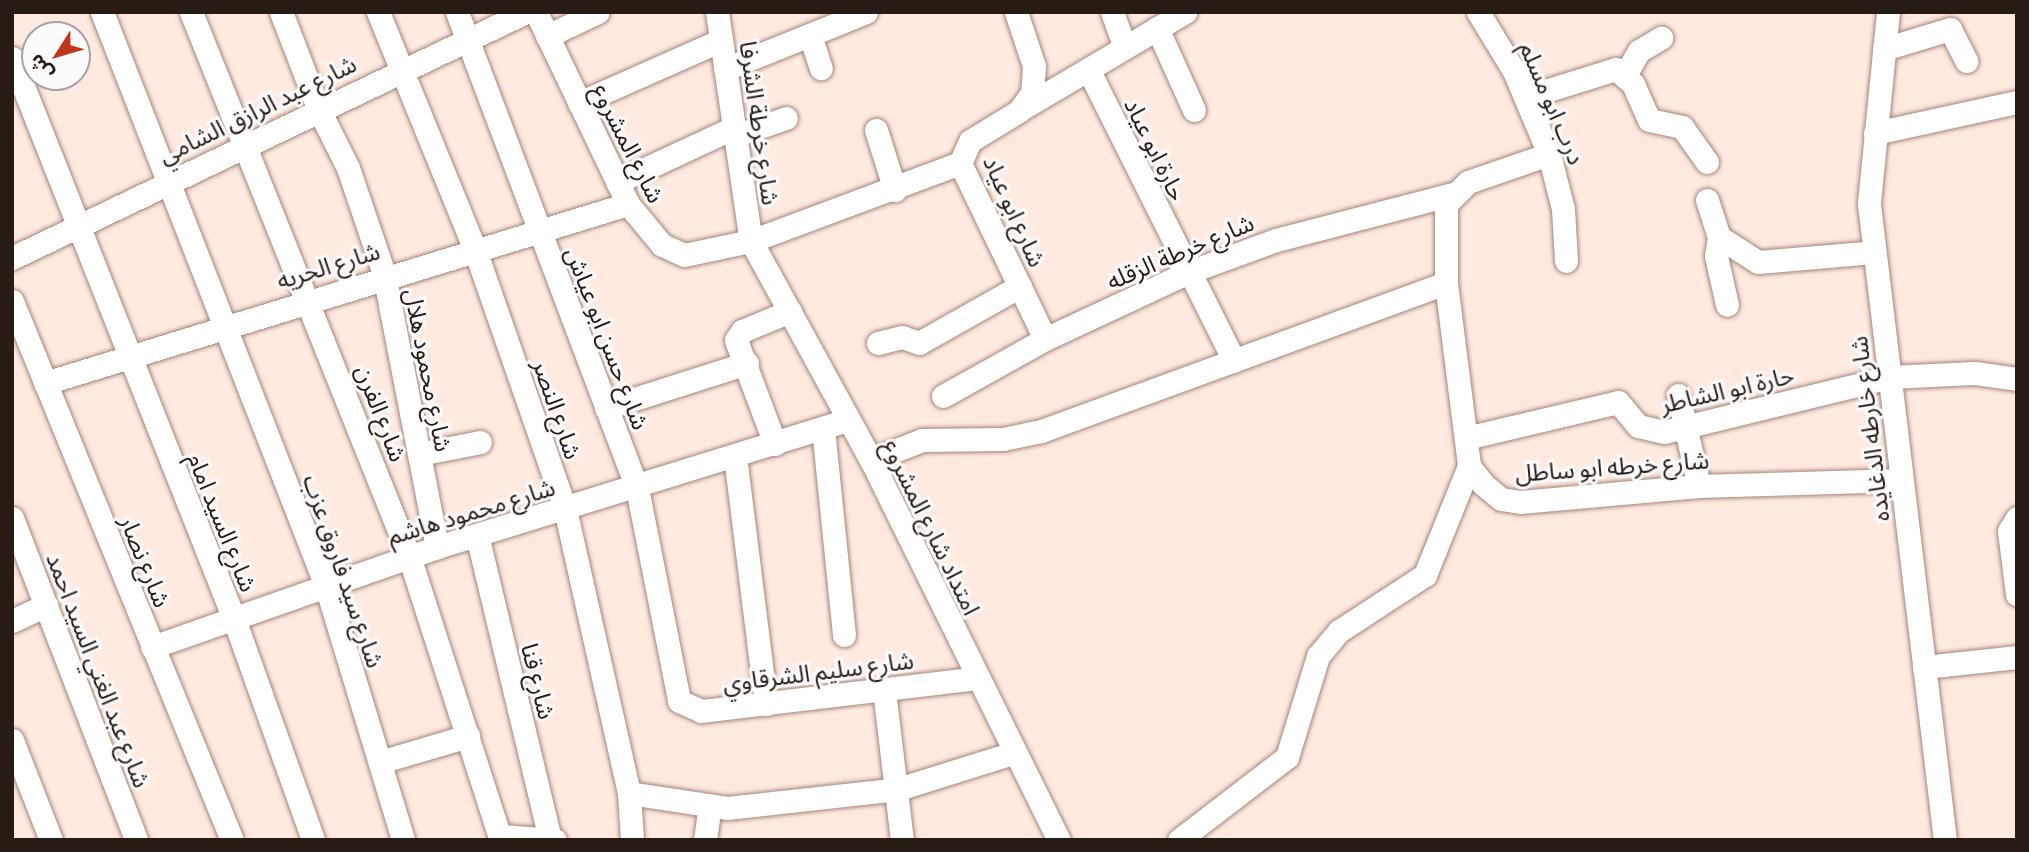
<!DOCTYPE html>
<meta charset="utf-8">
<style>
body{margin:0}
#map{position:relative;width:2029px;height:852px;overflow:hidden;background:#ffeae1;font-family:Commissioner,"Noto Sans Arabic",sans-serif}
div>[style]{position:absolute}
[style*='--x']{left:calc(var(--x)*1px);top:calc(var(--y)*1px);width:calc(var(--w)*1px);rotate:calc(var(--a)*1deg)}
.roads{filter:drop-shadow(0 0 2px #a48579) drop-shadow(0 0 2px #a48579)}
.minor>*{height:23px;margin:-11.5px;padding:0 11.5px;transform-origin:11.5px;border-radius:11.5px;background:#fff}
span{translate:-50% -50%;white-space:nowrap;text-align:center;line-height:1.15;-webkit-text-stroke:6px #fcfcfc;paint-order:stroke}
.street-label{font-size:24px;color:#271b16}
.frame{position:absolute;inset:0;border:14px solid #271b16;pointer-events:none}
.north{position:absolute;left:21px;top:21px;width:70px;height:70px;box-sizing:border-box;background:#fcfcfc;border:2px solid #a7a2a0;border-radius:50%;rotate:233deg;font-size:19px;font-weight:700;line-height:28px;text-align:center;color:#271b16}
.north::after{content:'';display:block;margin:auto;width:24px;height:32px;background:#c1361b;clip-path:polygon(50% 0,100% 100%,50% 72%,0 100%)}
</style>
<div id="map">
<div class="roads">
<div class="minor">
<div style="--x:102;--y:12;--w:616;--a:68.68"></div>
<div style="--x:326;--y:586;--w:265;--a:73.1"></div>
<div style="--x:191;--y:12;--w:586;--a:68.16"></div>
<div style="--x:409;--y:556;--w:299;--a:72.1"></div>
<div style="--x:281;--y:12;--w:103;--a:68.9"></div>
<div style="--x:318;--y:108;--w:67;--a:63.4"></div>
<div style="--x:348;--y:168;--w:112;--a:71.2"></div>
<div style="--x:384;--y:274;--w:278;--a:79"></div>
<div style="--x:378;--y:12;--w:254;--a:67.8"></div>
<div style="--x:474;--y:247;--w:277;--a:70.8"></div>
<div style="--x:565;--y:509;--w:291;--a:77.3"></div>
<div style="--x:629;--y:793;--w:47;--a:86.3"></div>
<div style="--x:457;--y:12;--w:509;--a:69.29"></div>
<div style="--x:637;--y:488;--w:217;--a:78.8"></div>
<div style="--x:679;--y:701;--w:24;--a:24"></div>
<div style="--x:701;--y:711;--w:277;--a:-6.8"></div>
<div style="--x:536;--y:12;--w:213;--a:64.4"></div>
<div style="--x:628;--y:204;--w:53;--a:50.3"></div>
<div style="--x:662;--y:245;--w:24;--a:24"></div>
<div style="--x:684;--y:255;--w:68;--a:-11.8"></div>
<div style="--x:751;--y:241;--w:223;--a:-20.5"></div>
<div style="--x:717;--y:12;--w:232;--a:81.6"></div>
<div style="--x:751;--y:241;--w:250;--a:61.3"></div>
<div style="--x:871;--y:460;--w:424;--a:63.7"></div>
<div style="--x:1016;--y:12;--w:57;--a:71.6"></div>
<div style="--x:1034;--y:66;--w:27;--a:94"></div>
<div style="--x:1032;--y:93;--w:22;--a:126"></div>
<div style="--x:1019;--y:111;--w:57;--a:148.5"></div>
<div style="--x:970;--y:141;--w:24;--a:114"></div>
<div style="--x:960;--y:163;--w:195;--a:64.2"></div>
<div style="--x:1112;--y:12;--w:37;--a:70"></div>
<div style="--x:1478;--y:12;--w:69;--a:58.6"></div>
<div style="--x:1514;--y:71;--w:90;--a:67.1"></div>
<div style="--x:1549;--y:154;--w:57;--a:75.7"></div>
<div style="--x:1563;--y:209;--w:52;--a:86.7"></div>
<div style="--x:1888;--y:12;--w:193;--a:95.7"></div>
<div style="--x:1869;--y:204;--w:641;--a:83.19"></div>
<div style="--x:1157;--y:28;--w:90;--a:65.7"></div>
<div style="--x:810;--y:35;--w:35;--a:72"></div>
<div style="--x:547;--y:36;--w:56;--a:-25.2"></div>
<div style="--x:1884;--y:49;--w:69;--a:-16.9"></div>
<div style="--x:1950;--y:29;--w:36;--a:63"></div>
<div style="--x:12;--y:58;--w:603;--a:68.41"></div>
<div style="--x:234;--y:619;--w:235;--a:70.3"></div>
<div style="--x:725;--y:69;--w:152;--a:-22"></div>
<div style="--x:1089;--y:71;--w:324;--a:63.4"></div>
<div style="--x:1625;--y:75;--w:28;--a:-60"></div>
<div style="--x:1639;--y:51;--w:26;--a:-31"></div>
<div style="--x:1526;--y:97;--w:94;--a:-17.3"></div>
<div style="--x:1616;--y:69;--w:23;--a:41"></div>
<div style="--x:1633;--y:84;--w:39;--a:66"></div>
<div style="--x:1649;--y:120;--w:34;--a:12"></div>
<div style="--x:1682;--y:127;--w:43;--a:54.5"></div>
<div style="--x:579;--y:103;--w:155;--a:-23.9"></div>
<div style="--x:1021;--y:109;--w:191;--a:-30.6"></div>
<div style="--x:876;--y:130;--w:63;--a:72.4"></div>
<div style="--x:1875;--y:133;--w:145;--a:-12.3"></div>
<div style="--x:734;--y:136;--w:55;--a:-19.1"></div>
<div style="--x:1549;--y:154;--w:86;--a:160.9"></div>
<div style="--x:1468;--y:182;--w:31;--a:135"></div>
<div style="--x:1446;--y:204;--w:79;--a:90"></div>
<div style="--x:1446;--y:283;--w:184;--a:82.8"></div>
<div style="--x:1469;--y:466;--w:23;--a:52"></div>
<div style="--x:1483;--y:484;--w:23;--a:40"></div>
<div style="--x:1501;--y:499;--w:19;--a:9"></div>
<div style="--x:1520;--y:502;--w:180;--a:-5.1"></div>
<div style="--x:1699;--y:486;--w:202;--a:-1.7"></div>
<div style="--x:617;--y:182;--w:128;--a:-25"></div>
<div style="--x:1707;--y:200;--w:39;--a:72"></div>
<div style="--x:1719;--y:237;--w:46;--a:32.7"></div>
<div style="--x:1758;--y:262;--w:116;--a:-4.9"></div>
<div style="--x:1719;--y:237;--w:19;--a:99"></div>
<div style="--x:1716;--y:256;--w:50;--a:77.3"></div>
<div style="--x:12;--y:258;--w:570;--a:-25.58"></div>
<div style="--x:12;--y:301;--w:582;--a:67.8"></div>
<div style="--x:878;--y:343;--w:25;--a:-14"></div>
<div style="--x:902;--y:337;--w:18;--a:19"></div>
<div style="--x:919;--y:343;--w:116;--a:-29.4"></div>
<div style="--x:45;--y:383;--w:610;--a:-17.07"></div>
<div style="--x:1678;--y:395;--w:93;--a:77"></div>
<div style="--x:943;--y:396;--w:117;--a:-29.2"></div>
<div style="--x:1045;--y:339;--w:159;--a:-25"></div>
<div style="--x:1189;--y:272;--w:93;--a:-20.2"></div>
<div style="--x:1276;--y:240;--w:182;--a:-14.6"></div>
<div style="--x:606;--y:408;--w:148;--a:-17.7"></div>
<div style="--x:823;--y:428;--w:208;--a:84.2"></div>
<div style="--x:1466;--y:438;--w:156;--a:-13.3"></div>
<div style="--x:1618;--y:402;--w:31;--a:50"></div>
<div style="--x:1638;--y:426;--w:27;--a:13"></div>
<div style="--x:1664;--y:432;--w:232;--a:-13.7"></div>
<div style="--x:1889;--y:377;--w:86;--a:-2.7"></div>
<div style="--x:1975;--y:373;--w:42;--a:8.1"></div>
<div style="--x:775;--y:444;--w:111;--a:-110.6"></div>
<div style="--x:736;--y:340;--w:11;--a:-56"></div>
<div style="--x:742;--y:331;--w:52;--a:-22.6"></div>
<div style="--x:419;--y:454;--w:62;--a:-11.1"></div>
<div style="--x:735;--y:456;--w:250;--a:82.9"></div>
<div style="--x:871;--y:460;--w:55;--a:-21.4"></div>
<div style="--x:922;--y:440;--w:81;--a:-0.7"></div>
<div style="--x:1003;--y:439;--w:39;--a:-12"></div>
<div style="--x:1041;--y:431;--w:431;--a:-20.1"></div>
<div style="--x:12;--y:518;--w:345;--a:68.9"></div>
<div style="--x:2017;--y:518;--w:15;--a:122"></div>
<div style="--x:2009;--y:531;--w:64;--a:82.8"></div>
<div style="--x:477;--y:535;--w:313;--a:76.5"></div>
<div style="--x:12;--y:621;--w:38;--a:-25"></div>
<div style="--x:152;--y:647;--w:302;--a:-19.3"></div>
<div style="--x:437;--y:547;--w:430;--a:-17.2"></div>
<div style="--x:1924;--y:667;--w:94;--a:-6.1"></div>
<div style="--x:884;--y:690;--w:151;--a:83.2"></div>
<div style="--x:12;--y:740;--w:107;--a:68.7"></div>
<div style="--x:380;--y:762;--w:92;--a:-16.5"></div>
<div style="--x:629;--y:793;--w:99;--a:8.7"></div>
<div style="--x:727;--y:808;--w:172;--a:-6.3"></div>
<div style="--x:898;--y:789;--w:121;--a:-17.4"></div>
<div style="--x:501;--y:836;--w:54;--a:4.2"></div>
<div style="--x:705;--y:840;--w:35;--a:-82"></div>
<div style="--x:1179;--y:840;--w:136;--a:-37.5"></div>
<div style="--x:1287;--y:757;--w:106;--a:-72.9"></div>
<div style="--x:1318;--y:656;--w:33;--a:-50"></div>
<div style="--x:1339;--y:631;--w:103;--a:-33.1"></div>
<div style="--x:1425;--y:575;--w:118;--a:-68"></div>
</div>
</div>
<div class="street-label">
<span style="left:1553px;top:103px;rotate:67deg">درب ابو مسلم</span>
<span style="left:257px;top:109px;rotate:-26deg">شارع عبد الرازق الشامي</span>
<span style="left:760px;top:123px;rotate:82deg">شارع خرطة الشرفا</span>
<span style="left:629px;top:143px;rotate:63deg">شارع المشروع</span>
<span style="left:1156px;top:149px;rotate:64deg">حارة ابو عياد</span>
<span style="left:1015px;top:211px;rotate:66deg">شارع ابو عياد</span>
<span style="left:1180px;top:251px;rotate:-23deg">شارع خرطة الزقله</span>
<span style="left:328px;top:265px;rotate:-17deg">شارع الحريه</span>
<span style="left:608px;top:338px;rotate:69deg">شارع حسن ابو عياش</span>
<span style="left:429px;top:370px;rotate:79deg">شارع محمود هلال</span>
<span style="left:1727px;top:389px;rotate:-13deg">حارة ابو الشاطر</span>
<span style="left:558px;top:409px;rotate:71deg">شارع النصر</span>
<span style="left:382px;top:413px;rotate:69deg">شارع الفرن</span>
<span style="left:1869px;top:429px;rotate:-97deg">شارع خارطه الدغايده</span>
<span style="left:1612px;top:466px;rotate:-4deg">شارع خرطه ابو ساطل</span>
<span style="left:471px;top:511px;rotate:-17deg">شارع محمود هاشم</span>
<span style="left:223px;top:522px;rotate:68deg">شارع السيد امام</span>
<span style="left:932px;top:527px;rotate:64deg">امتداد شارع المشروع</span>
<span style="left:146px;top:561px;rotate:68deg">شارع نصار</span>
<span style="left:344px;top:571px;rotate:71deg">شارع سيد فاروق عزب</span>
<span style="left:99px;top:670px;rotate:69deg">شارع عبد الغني السيد احمد</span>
<span style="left:818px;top:671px;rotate:-7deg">شارع سليم الشرقاوي</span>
<span style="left:539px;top:681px;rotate:76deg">شارع قنا</span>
</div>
<div class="frame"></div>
<div class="north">ش</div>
</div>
